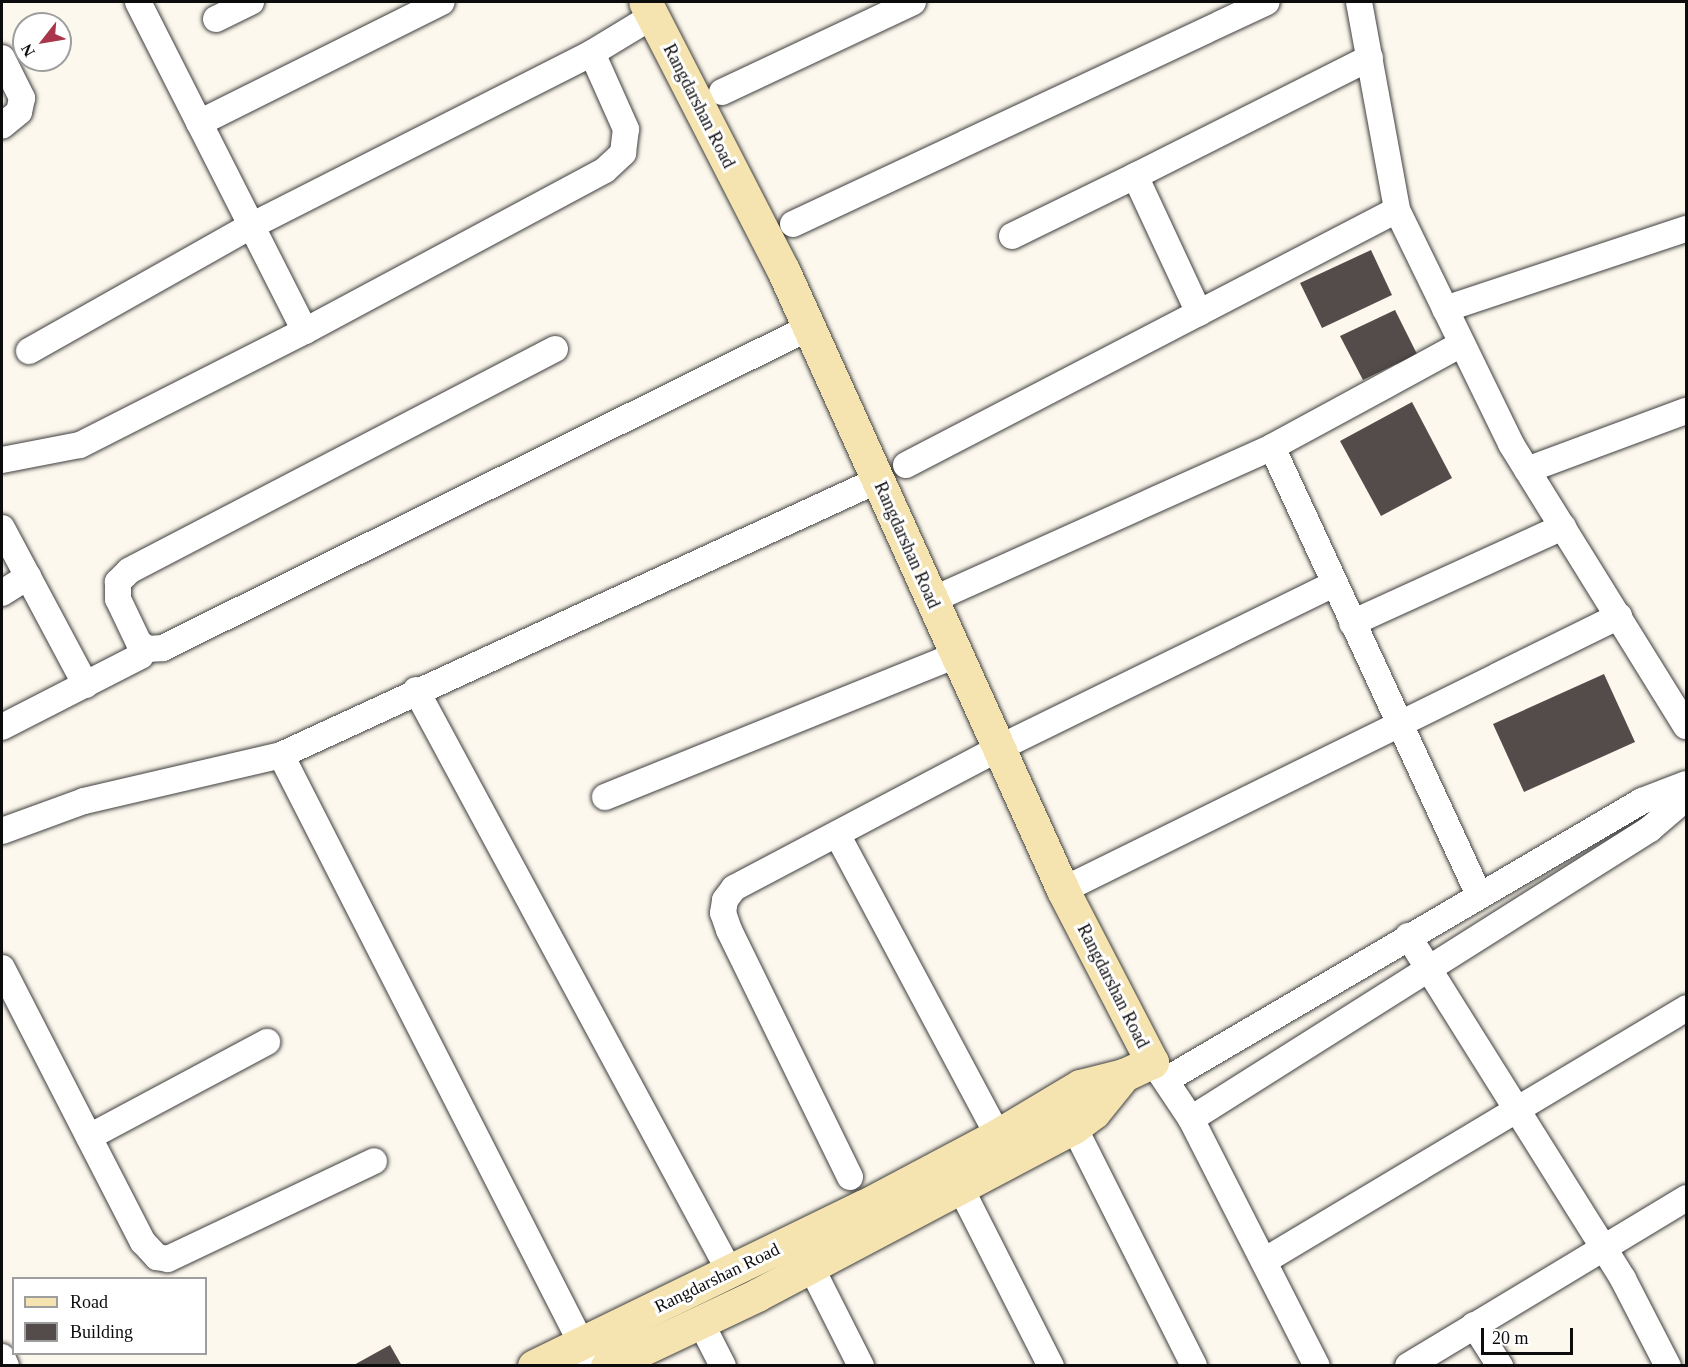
<!DOCTYPE html>
<style>
body{margin:0}
#map{position:relative;width:1688px;height:1367px;overflow:hidden;background:#fdf8ed;font-family:"Times New Roman",serif}
div>[style]{position:absolute}
[style*='--x']{left:calc(var(--x)*1px);top:calc(var(--y)*1px);width:calc(var(--w)*1px);rotate:calc(var(--a)*1deg)}
.building>*{inset:0;background:#534c4a}
.roads{filter:drop-shadow(0 0 2px #3f3f3f) drop-shadow(0 0 2px #3f3f3f)}
.street>*{height:26px;margin:-13px;padding:0 13px;transform-origin:13px;border-radius:13px;background:#fff}
.secondary>*{height:33px;margin:-16.5px;padding:0 16.5px;transform-origin:16.5px;border-radius:16.5px;background:#f5e4b0}
span{translate:-50% -50%;white-space:nowrap;text-align:center;line-height:1.15;-webkit-text-stroke:6px #fff;paint-order:stroke}
.street-label{font-size:18px;color:#0c0c0c}
.frame{position:absolute;inset:0;border:3px solid #0c0c0c;pointer-events:none}
.legend{position:absolute;left:12px;top:1277px;width:195px;height:78px;box-sizing:border-box;background:#fff;border:2px solid #9e9e9e;margin:0;padding:8px 10px;list-style:none;font-size:18px;color:#0c0c0c}
.legend li{display:flex;align-items:center;gap:12px;height:30px}
.legend b{width:30px;border:2px solid #9e9e9e}
.north{position:absolute;left:12px;top:12px;width:60px;height:60px;box-sizing:border-box;background:#fff;border:2px solid #9e9e9e;border-radius:50%;rotate:239deg;font-size:16px;font-weight:700;line-height:24px;text-align:center;color:#0c0c0c}
.north::after{content:'';display:block;margin:auto;width:21px;height:27px;background:#aa364b;clip-path:polygon(50% 0,100% 100%,50% 72%,0 100%)}
.scale{position:absolute;left:1481px;top:1328px;width:92px;height:27px;box-sizing:border-box;border:3px solid #0c0c0c;border-top:0;padding-left:8px;font-size:18px;line-height:21px;white-space:nowrap;color:#0c0c0c;-webkit-text-stroke:4px #fff;paint-order:stroke}
</style>
<div id="map">
<div class="building">
<div style="clip-path:polygon(1371px 250px,1392px 295px,1322px 328px,1300px 283px)"></div>
<div style="clip-path:polygon(1395px 310px,1417px 354px,1363px 380px,1340px 336px)"></div>
<div style="clip-path:polygon(1412px 402px,1452px 478px,1381px 516px,1340px 441px)"></div>
<div style="clip-path:polygon(1604px 674px,1635px 742px,1524px 792px,1493px 724px)"></div>
<div style="clip-path:polygon(390px 1345px,402px 1366px,352px 1366px)"></div>
</div>
<div class="roads">
<div class="street">
<div style="--x:138;--y:2;--w:369;--a:63.1"></div>
<div style="--x:1359;--y:2;--w:211;--a:79.6"></div>
<div style="--x:1397;--y:210;--w:260;--a:64"></div>
<div style="--x:1511;--y:444;--w:332;--a:58.2"></div>
<div style="--x:216;--y:19;--w:39;--a:-26"></div>
<div style="--x:2;--y:58;--w:45;--a:63.4"></div>
<div style="--x:22;--y:98;--w:14;--a:102"></div>
<div style="--x:19;--y:112;--w:22;--a:141"></div>
<div style="--x:722;--y:92;--w:211;--a:-25.2"></div>
<div style="--x:199;--y:123;--w:271;--a:-26.5"></div>
<div style="--x:793;--y:224;--w:523;--a:-25.1"></div>
<div style="--x:1012;--y:236;--w:141;--a:-26"></div>
<div style="--x:1445;--y:309;--w:254;--a:-18.4"></div>
<div style="--x:1199;--y:313;--w:151;--a:-115"></div>
<div style="--x:1135;--y:176;--w:263;--a:-26.7"></div>
<div style="--x:555;--y:349;--w:480;--a:152.5"></div>
<div style="--x:129;--y:571;--w:16;--a:135"></div>
<div style="--x:118;--y:582;--w:17;--a:90"></div>
<div style="--x:118;--y:599;--w:49;--a:64.5"></div>
<div style="--x:139;--y:643;--w:11;--a:34"></div>
<div style="--x:148;--y:649;--w:15;--a:-4"></div>
<div style="--x:163;--y:648;--w:720;--a:-26.39"></div>
<div style="--x:29;--y:351;--w:255;--a:-29.4"></div>
<div style="--x:251;--y:226;--w:382;--a:-26.9"></div>
<div style="--x:592;--y:53;--w:71;--a:-31.2"></div>
<div style="--x:1272;--y:447;--w:493;--a:65.2"></div>
<div style="--x:2;--y:460;--w:79;--a:-10.9"></div>
<div style="--x:80;--y:445;--w:252;--a:-26.9"></div>
<div style="--x:305;--y:331;--w:340;--a:-28.2"></div>
<div style="--x:605;--y:170;--w:25;--a:-43"></div>
<div style="--x:623;--y:153;--w:24;--a:-83"></div>
<div style="--x:626;--y:129;--w:83;--a:-114.1"></div>
<div style="--x:906;--y:465;--w:553;--a:-27.45"></div>
<div style="--x:1527;--y:470;--w:170;--a:-20.4"></div>
<div style="--x:2;--y:528;--w:178;--a:61.9"></div>
<div style="--x:2;--y:593;--w:31;--a:-32"></div>
<div style="--x:932;--y:600;--w:373;--a:-24.2"></div>
<div style="--x:1272;--y:447;--w:216;--a:-28.5"></div>
<div style="--x:1352;--y:623;--w:232;--a:-24.5"></div>
<div style="--x:416;--y:690;--w:659;--a:61.65"></div>
<div style="--x:2;--y:727;--w:156;--a:-27.1"></div>
<div style="--x:281;--y:755;--w:686;--a:62.95"></div>
<div style="--x:605;--y:797;--w:380;--a:-22"></div>
<div style="--x:2;--y:831;--w:87;--a:-20.1"></div>
<div style="--x:84;--y:801;--w:202;--a:-13.1"></div>
<div style="--x:281;--y:755;--w:657;--a:-24.73"></div>
<div style="--x:837;--y:834;--w:341;--a:61.9"></div>
<div style="--x:1063;--y:890;--w:620;--a:-26.23"></div>
<div style="--x:1408;--y:936;--w:405;--a:57.9"></div>
<div style="--x:1623;--y:1279;--w:98;--a:62.7"></div>
<div style="--x:2;--y:968;--w:308;--a:62.8"></div>
<div style="--x:143;--y:1242;--w:21;--a:47"></div>
<div style="--x:157;--y:1257;--w:11;--a:10"></div>
<div style="--x:168;--y:1259;--w:228;--a:-25.4"></div>
<div style="--x:1157;--y:1068;--w:61;--a:56.3"></div>
<div style="--x:1191;--y:1119;--w:277;--a:63"></div>
<div style="--x:1166;--y:1080;--w:552;--a:-30.38"></div>
<div style="--x:1642;--y:801;--w:47;--a:-21.1"></div>
<div style="--x:1191;--y:1119;--w:543;--a:-32.29"></div>
<div style="--x:1650;--y:829;--w:48;--a:-40.7"></div>
<div style="--x:1074;--y:1127;--w:267;--a:63.3"></div>
<div style="--x:89;--y:1137;--w:202;--a:-28.1"></div>
<div style="--x:850;--y:1177;--w:275;--a:-116.1"></div>
<div style="--x:729;--y:930;--w:18;--a:-109"></div>
<div style="--x:723;--y:913;--w:13;--a:-81"></div>
<div style="--x:725;--y:900;--w:15;--a:-53"></div>
<div style="--x:734;--y:888;--w:300;--a:-27.8"></div>
<div style="--x:999;--y:748;--w:373;--a:-26.1"></div>
<div style="--x:960;--y:1187;--w:201;--a:63.1"></div>
<div style="--x:1264;--y:1261;--w:492;--a:-30.9"></div>
<div style="--x:811;--y:1267;--w:111;--a:63.2"></div>
<div style="--x:701;--y:1323;--w:48;--a:62.9"></div>
<div style="--x:1474;--y:1325;--w:49;--a:57.6"></div>
<div style="--x:2;--y:1357;--w:10;--a:66"></div>
<div style="--x:1408;--y:1366;--w:325;--a:-31.1"></div>
</div>
<div class="secondary">
<div style="--x:534;--y:1366;--w:367;--a:-25.9"></div>
<div style="--x:864;--y:1206;--w:152;--a:-27.9"></div>
<div style="--x:998;--y:1135;--w:96;--a:-30.9"></div>
<div style="--x:1080;--y:1086;--w:45;--a:-14"></div>
<div style="--x:1124;--y:1075;--w:31;--a:-25"></div>
<div style="--x:1152;--y:1062;--w:194;--a:-117.4"></div>
<div style="--x:1063;--y:890;--w:680;--a:-114.3"></div>
<div style="--x:783;--y:270;--w:301;--a:-117.2"></div>
<div style="--x:607;--y:1366;--w:166;--a:-25.3"></div>
<div style="--x:757;--y:1295;--w:359;--a:-27.9"></div>
<div style="--x:1074;--y:1127;--w:25;--a:-37"></div>
<div style="--x:1094;--y:1112;--w:48;--a:-51"></div>
</div>
</div>
<div class="street-label">
<span style="left:699px;top:106px;rotate:63deg">Rangdarshan Road</span>
<span style="left:907px;top:545px;rotate:66deg">Rangdarshan Road</span>
<span style="left:1113px;top:986px;rotate:63deg">Rangdarshan Road</span>
<span style="left:717px;top:1278px;rotate:-26deg">Rangdarshan Road</span>
</div>
<div class="frame"></div>
<ul class="legend">
<li><b style="height:8px;background:#f5e4b0"></b>Road</li>
<li><b style="height:16px;background:#534c4a"></b>Building</li>
</ul>
<div class="north">N</div>
<div class="scale">20 m</div>
</div>
